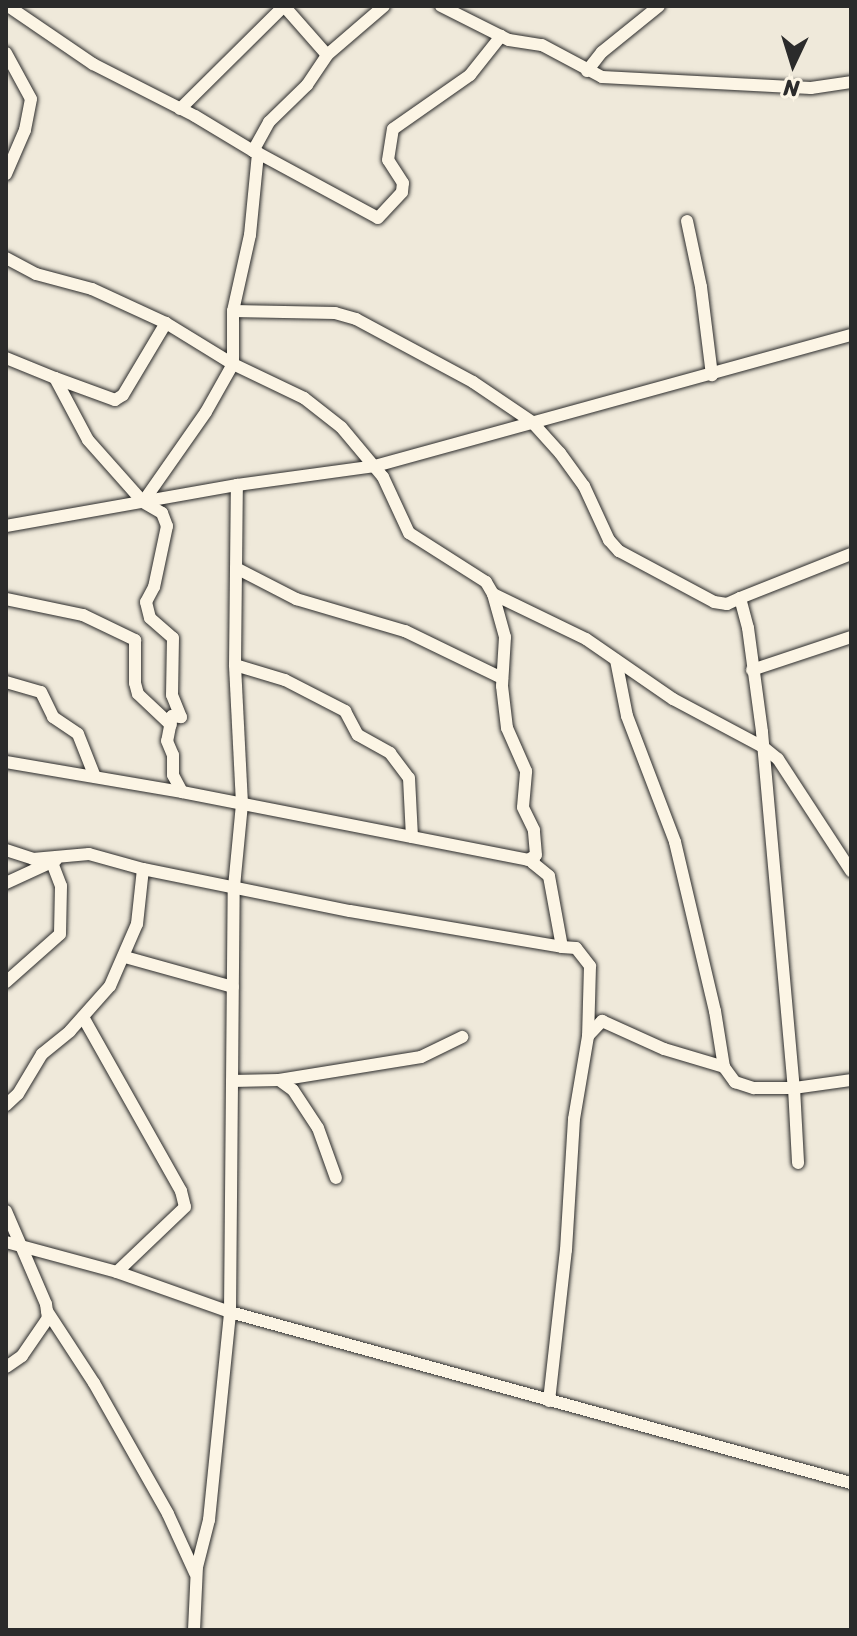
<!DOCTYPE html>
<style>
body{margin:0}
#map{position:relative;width:857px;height:1636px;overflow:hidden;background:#efe9da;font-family:Sriracha,sans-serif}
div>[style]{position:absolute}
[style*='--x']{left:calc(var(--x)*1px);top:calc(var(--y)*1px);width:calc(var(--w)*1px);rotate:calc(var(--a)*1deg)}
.roads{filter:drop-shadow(0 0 2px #2b2b2b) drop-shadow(0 0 2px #2b2b2b)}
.minor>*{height:12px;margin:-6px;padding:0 6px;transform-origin:6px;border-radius:6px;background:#fcf5e5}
span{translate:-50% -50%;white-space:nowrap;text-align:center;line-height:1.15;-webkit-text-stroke:7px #fcf5e5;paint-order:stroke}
.frame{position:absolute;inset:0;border:8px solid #2b2b2b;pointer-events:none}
.north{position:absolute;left:753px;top:24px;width:80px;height:80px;-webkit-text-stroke:6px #fcf5e5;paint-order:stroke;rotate:184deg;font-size:22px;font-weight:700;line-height:32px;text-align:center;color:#2b2b2b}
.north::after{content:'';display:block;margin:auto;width:28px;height:36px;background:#2b2b2b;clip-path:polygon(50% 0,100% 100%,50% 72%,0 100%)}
</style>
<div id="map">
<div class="roads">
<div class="minor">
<div style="--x:8;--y:6;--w:103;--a:34.3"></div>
<div style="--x:93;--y:64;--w:114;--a:27"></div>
<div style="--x:195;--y:116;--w:68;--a:31.1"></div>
<div style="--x:253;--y:151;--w:33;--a:-61"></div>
<div style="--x:269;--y:122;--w:53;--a:-44.2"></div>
<div style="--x:307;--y:85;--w:36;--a:-56"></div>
<div style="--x:327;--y:55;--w:75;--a:-40.7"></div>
<div style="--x:441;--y:6;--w:76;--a:26.6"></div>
<div style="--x:509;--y:40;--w:33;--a:9"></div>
<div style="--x:542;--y:45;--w:68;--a:28.1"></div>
<div style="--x:602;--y:77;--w:209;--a:3"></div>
<div style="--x:811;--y:88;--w:40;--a:-8.5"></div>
<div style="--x:6;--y:53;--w:52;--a:61.5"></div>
<div style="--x:31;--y:99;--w:32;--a:101"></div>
<div style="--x:25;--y:130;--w:48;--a:113.4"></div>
<div style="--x:587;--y:71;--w:24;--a:-52"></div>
<div style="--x:602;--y:52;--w:73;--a:-38.9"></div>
<div style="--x:180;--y:109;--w:146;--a:-44.7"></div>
<div style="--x:284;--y:6;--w:65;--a:48.7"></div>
<div style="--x:258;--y:153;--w:136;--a:28.4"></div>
<div style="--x:378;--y:218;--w:35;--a:-47"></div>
<div style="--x:402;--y:192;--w:9;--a:-84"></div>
<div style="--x:403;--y:183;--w:27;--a:-123"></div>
<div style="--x:388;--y:160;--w:31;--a:-81"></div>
<div style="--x:393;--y:129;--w:94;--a:-35"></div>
<div style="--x:470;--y:75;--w:50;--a:-51.5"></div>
<div style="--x:687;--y:221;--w:67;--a:78"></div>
<div style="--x:701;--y:287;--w:89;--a:82.9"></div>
<div style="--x:6;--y:258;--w:34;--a:28"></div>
<div style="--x:36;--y:274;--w:58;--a:15"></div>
<div style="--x:92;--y:289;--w:81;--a:24.7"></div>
<div style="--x:166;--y:323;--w:79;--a:31.5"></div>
<div style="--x:233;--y:364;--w:55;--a:119.4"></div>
<div style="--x:206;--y:412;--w:110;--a:125"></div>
<div style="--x:143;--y:502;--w:22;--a:30"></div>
<div style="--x:162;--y:513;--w:14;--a:69"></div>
<div style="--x:167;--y:526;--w:62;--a:102"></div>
<div style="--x:154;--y:587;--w:17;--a:118"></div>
<div style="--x:146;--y:602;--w:16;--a:76"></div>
<div style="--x:150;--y:618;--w:30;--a:41"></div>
<div style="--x:173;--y:638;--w:57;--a:91"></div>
<div style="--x:172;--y:695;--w:24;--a:68"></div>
<div style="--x:181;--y:717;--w:9;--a:-174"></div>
<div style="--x:172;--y:716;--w:25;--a:101"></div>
<div style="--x:167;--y:741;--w:15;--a:67"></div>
<div style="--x:173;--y:755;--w:20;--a:90"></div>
<div style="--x:173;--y:775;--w:19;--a:62"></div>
<div style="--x:233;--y:311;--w:102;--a:1.1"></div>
<div style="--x:335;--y:313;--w:22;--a:16"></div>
<div style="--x:356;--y:319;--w:133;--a:28.3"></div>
<div style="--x:473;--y:382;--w:71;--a:34.1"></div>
<div style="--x:532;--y:422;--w:42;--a:47.9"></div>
<div style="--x:560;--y:453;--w:41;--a:54"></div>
<div style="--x:584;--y:486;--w:60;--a:65.2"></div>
<div style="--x:609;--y:540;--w:15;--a:48"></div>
<div style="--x:619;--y:551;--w:108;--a:28.2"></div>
<div style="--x:714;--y:602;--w:13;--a:9"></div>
<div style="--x:727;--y:604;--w:14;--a:-25"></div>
<div style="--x:740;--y:598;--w:31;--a:75"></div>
<div style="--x:748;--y:628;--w:105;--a:82.3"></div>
<div style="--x:762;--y:732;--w:357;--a:84.9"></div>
<div style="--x:794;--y:1088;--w:75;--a:86.9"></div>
<div style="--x:6;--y:358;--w:53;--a:22.2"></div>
<div style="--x:55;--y:378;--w:70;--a:62"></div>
<div style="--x:88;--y:440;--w:83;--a:48.4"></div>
<div style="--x:55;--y:378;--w:64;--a:20.1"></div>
<div style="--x:115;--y:400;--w:9;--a:-32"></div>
<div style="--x:123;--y:395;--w:84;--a:-59.2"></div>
<div style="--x:6;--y:526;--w:235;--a:-10.1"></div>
<div style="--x:237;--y:485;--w:139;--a:-7.8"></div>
<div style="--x:375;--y:466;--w:494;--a:-15.4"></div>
<div style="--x:236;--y:568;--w:68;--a:27.3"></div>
<div style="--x:296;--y:599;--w:114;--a:16.4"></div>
<div style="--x:405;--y:631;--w:108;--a:25.9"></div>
<div style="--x:493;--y:594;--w:103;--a:25.8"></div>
<div style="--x:586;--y:639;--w:106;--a:34.6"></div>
<div style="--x:673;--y:699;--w:102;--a:28.1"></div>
<div style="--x:763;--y:747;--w:19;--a:39"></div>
<div style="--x:778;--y:759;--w:134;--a:56.9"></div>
<div style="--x:740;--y:598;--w:119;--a:-21.6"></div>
<div style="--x:6;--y:599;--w:79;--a:11.7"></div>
<div style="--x:83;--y:615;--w:58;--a:25.7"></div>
<div style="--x:135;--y:640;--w:43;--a:90"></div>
<div style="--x:135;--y:683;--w:11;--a:75"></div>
<div style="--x:138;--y:694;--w:45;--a:43.2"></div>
<div style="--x:616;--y:660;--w:57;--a:78.9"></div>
<div style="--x:627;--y:716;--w:135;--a:69.1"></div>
<div style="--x:675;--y:842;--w:174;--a:76.7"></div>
<div style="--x:715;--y:1011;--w:57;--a:80.9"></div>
<div style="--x:724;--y:1067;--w:19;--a:54"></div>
<div style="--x:735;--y:1082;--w:20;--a:18"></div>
<div style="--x:754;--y:1088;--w:40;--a:0"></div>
<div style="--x:794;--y:1088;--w:58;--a:-8"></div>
<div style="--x:235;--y:665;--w:52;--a:16.7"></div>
<div style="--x:285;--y:680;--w:68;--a:27.3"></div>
<div style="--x:345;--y:711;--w:27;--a:62"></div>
<div style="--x:358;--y:735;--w:37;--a:29"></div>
<div style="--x:390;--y:753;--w:31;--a:53"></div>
<div style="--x:409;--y:778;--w:59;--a:87.1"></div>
<div style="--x:752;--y:670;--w:104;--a:-18.4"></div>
<div style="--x:6;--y:682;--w:36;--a:16"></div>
<div style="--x:41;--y:692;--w:28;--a:64"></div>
<div style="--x:53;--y:717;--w:30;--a:34"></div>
<div style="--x:78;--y:734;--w:46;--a:68.4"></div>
<div style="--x:6;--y:762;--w:179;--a:9.7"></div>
<div style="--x:182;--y:792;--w:353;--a:11.1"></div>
<div style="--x:528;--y:860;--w:9;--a:-32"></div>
<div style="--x:536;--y:855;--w:25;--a:-95"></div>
<div style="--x:534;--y:830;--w:25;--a:-116"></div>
<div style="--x:523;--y:807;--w:36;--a:-85"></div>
<div style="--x:526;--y:771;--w:47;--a:-113.8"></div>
<div style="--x:507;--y:728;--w:42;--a:-96.8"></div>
<div style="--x:502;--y:686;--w:49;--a:-86.5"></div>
<div style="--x:505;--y:637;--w:45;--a:-105.6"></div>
<div style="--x:493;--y:594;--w:14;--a:-120"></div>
<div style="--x:486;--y:582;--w:91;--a:-147.5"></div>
<div style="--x:409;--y:533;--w:62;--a:-114.9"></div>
<div style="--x:383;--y:477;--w:65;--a:-130"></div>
<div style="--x:341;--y:427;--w:47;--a:-141.9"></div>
<div style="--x:304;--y:398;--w:79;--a:-154.4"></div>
<div style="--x:233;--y:364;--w:53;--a:-90"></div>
<div style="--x:233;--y:311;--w:78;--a:-77.4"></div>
<div style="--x:250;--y:235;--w:82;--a:-84.4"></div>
<div style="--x:258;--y:153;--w:5;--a:-158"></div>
<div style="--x:6;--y:850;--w:28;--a:18"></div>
<div style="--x:33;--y:859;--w:56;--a:-5.1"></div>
<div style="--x:89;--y:854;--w:56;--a:15.5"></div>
<div style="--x:143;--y:869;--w:211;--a:11.5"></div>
<div style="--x:350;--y:911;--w:215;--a:9.6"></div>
<div style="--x:562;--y:947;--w:72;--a:-100.4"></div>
<div style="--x:549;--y:876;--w:21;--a:-141"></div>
<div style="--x:533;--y:863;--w:4;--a:-76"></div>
<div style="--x:6;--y:883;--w:55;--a:-24.7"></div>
<div style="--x:562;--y:947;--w:14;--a:4"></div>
<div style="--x:576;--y:948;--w:23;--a:52"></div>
<div style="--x:590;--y:966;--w:70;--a:91.6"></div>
<div style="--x:588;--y:1036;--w:21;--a:-47"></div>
<div style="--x:602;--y:1021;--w:68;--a:24.3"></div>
<div style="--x:664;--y:1049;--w:63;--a:16.7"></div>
<div style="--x:125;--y:957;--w:112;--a:15.5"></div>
<div style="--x:6;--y:982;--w:72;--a:-41.6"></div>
<div style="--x:60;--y:934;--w:48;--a:-88.8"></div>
<div style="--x:61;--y:886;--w:26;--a:-111"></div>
<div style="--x:83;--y:1017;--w:200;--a:60.6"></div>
<div style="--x:181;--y:1191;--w:16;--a:76"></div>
<div style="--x:185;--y:1207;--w:94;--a:136.3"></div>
<div style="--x:279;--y:1080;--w:144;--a:-9.2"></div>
<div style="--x:421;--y:1057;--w:46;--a:-26"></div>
<div style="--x:232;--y:1081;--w:47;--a:-1.2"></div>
<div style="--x:279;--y:1080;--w:17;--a:36"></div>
<div style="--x:293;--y:1090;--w:45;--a:56.7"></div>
<div style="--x:318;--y:1128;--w:53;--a:70.2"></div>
<div style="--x:6;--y:1105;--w:16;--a:-43"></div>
<div style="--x:18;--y:1094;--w:47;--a:-59"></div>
<div style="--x:42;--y:1054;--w:36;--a:-39"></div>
<div style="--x:70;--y:1031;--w:60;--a:-48.4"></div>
<div style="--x:110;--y:986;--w:68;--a:-66.5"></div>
<div style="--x:137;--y:924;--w:55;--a:-83.8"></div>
<div style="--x:6;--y:1211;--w:101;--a:66.7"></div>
<div style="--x:46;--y:1304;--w:14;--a:82"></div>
<div style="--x:48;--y:1318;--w:46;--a:124.4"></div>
<div style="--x:22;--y:1356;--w:19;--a:145"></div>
<div style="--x:6;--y:1242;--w:115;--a:15.1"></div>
<div style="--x:117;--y:1272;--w:120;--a:19.5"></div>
<div style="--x:230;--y:1312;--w:644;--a:15.4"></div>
<div style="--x:47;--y:1311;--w:86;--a:56.9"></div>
<div style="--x:94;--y:1383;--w:150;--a:60.5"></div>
<div style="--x:168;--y:1514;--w:65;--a:65.4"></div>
<div style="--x:549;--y:1401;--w:152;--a:-83.6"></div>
<div style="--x:566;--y:1250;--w:131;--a:-86.5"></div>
<div style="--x:574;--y:1119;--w:84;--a:-80.4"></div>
<div style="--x:194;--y:1630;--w:63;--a:-87.3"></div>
<div style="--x:197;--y:1567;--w:49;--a:-75.7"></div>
<div style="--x:209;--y:1520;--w:209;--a:-84.2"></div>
<div style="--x:230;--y:1312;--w:425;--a:-89.5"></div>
<div style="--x:234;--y:887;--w:83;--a:-84.5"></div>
<div style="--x:242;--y:804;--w:139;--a:-92.9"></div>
<div style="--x:235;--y:665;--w:180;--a:-89.4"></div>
</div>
</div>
<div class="frame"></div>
<div class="north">N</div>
</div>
